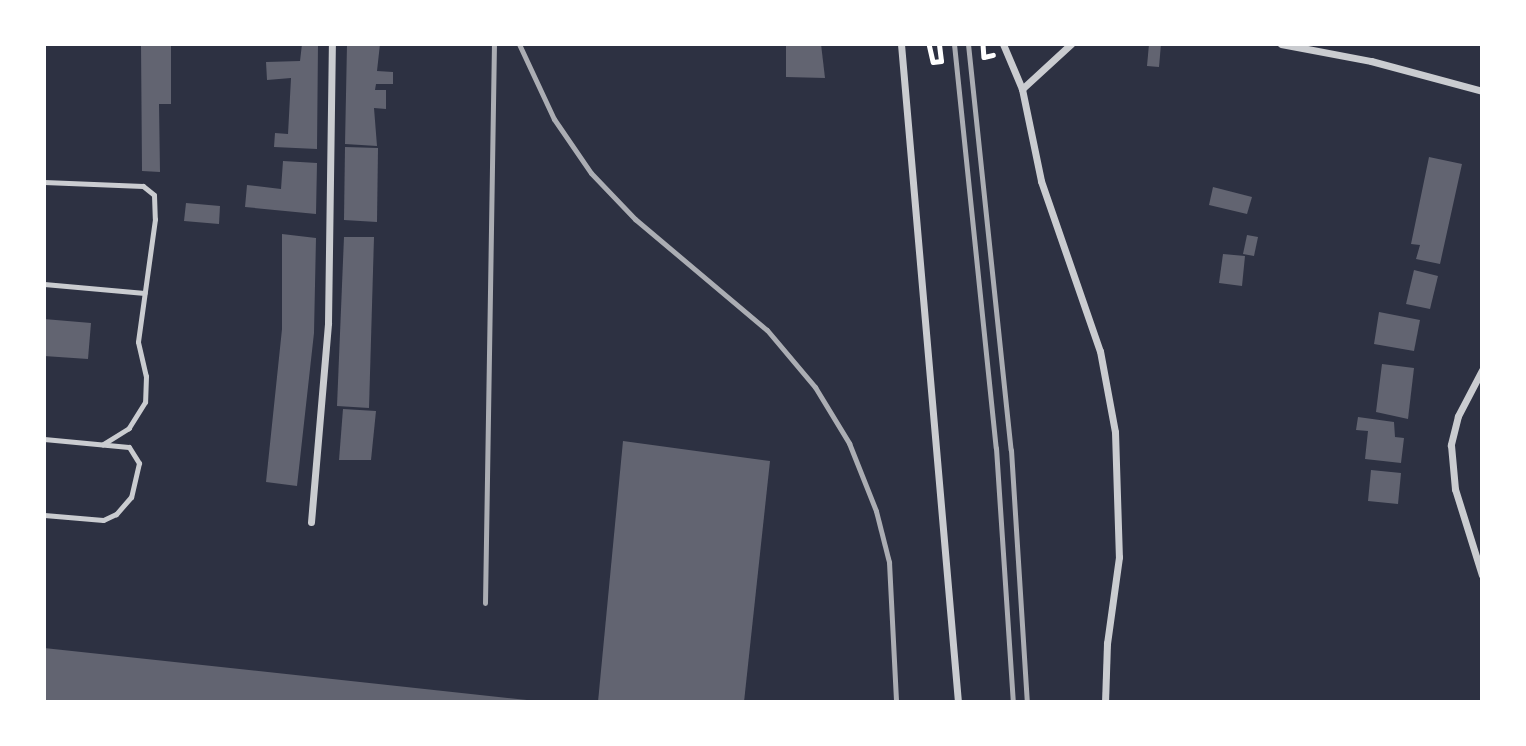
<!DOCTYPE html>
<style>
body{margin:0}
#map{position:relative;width:1526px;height:746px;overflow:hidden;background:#2d3142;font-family:"Archivo Narrow",sans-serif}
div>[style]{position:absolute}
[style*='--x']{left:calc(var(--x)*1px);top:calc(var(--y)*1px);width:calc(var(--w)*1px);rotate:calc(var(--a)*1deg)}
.building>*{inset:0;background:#626471}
.path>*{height:4.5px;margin:-2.25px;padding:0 2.25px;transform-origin:2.25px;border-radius:2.25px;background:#fff}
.service>*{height:5px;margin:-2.5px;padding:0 2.5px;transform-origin:2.5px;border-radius:2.5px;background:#caccd0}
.minor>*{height:7px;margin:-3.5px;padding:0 3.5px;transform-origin:3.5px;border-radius:3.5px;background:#caccd0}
.rail>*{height:5px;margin:-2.5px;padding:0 2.5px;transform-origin:2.5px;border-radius:2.5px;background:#abadb3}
span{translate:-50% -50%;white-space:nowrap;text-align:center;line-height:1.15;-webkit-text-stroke:6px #fff;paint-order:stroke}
.frame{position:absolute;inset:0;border:46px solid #fff;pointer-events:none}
</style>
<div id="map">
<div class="building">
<div style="clip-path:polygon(141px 44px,171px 44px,171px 104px,159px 104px,160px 172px,142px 171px)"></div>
<div style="clip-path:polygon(302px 44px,318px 44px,317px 149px,274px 147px,275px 133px,288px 134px,291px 78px,267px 80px,266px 62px,300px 61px)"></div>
<div style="clip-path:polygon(347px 44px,380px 44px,377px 71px,393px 72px,393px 84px,376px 84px,375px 90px,386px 90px,386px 109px,374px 108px,377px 146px,345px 144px)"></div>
<div style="clip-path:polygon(786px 44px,821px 44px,825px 78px,786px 77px)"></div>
<div style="clip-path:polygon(1149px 44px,1161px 44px,1159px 67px,1147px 66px)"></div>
<div style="clip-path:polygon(345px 147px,378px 148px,377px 222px,344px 220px)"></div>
<div style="clip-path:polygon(1429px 157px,1462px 164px,1440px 264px,1416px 259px,1420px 245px,1411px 244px)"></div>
<div style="clip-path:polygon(283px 161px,317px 163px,316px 214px,245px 207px,247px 185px,281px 189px)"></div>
<div style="clip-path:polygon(1213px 187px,1252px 197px,1247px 214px,1209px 205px)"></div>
<div style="clip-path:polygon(186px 203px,220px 206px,219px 224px,184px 221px)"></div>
<div style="clip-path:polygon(282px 234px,316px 238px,314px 333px,297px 486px,266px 482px,282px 329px)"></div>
<div style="clip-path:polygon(1247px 235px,1258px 237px,1254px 256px,1243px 254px)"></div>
<div style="clip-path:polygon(344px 237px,374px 237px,369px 408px,337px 406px)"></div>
<div style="clip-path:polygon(1223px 254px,1245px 256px,1242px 286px,1219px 283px)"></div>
<div style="clip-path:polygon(1414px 270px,1438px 276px,1430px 309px,1406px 304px)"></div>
<div style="clip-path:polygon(1379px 312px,1420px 320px,1414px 351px,1374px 344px)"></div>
<div style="clip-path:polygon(44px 319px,91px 323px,88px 359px,44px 356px)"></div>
<div style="clip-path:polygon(1382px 364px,1414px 368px,1408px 419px,1376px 412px)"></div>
<div style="clip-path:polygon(343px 409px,376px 411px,371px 460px,339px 460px)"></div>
<div style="clip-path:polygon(1358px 417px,1394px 422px,1395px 437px,1404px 438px,1401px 463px,1365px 459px,1368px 431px,1356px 430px)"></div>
<div style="clip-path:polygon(623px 441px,770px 461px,744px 702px,598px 702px)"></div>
<div style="clip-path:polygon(1371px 470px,1401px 473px,1398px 504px,1368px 501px)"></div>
<div style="clip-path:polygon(44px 648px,527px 700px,527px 702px,44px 702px)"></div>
</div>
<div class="path">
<div style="--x:929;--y:44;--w:18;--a:77"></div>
<div style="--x:933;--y:62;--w:8;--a:-7"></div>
<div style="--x:941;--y:61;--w:17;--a:-97"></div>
<div style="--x:983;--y:44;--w:13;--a:86"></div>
<div style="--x:984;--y:57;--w:9;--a:-13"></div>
</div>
<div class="service">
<div style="--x:44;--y:182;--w:99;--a:2.3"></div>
<div style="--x:143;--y:186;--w:14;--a:39"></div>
<div style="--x:154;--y:195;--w:24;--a:88"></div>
<div style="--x:155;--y:219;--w:124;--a:97.9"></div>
<div style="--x:138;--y:342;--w:35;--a:77"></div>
<div style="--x:146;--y:376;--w:26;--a:92"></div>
<div style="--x:145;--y:402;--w:31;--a:122"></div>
<div style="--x:129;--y:428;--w:31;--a:148"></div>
<div style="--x:44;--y:284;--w:101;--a:5.1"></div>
<div style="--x:44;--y:439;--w:85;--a:5.4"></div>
<div style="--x:129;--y:447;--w:19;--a:58"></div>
<div style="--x:139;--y:463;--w:35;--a:103"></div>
<div style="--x:131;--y:497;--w:23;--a:131"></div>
<div style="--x:116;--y:514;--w:14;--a:155"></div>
<div style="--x:103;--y:520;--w:59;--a:-175.2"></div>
</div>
<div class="minor">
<div style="--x:901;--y:44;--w:660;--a:85.05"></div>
<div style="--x:1003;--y:44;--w:49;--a:67.1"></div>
<div style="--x:1022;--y:89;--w:94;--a:78.3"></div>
<div style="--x:1041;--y:181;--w:180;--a:70.9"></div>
<div style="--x:1100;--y:351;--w:82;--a:79.5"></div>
<div style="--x:1115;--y:432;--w:125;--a:88.2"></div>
<div style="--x:1119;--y:557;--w:87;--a:97.9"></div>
<div style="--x:1107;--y:643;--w:59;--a:91.9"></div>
<div style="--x:1281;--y:44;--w:92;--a:10.7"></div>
<div style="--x:1371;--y:61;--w:115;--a:15.1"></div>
<div style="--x:1022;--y:89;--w:67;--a:-42.6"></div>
<div style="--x:1482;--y:370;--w:52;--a:117.6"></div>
<div style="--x:1458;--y:416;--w:30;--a:104"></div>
<div style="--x:1451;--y:445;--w:44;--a:84.8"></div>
<div style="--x:1455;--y:489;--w:90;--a:72.6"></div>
<div style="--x:311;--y:522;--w:200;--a:-85.1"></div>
<div style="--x:328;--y:323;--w:279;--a:-89.2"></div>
</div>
<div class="rail">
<div style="--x:519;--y:44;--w:83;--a:65"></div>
<div style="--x:554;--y:119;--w:65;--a:55.6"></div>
<div style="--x:591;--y:173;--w:64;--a:46.3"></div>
<div style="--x:635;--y:219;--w:172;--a:40.1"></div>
<div style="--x:767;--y:330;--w:75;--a:49.9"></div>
<div style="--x:815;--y:387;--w:66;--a:58.7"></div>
<div style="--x:849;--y:443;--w:73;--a:68.3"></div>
<div style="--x:876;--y:511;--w:53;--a:75.7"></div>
<div style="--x:889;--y:562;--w:140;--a:87.1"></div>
<div style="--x:954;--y:44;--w:406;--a:84.1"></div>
<div style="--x:996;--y:448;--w:255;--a:86.2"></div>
<div style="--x:968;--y:44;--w:408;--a:84"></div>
<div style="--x:1011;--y:450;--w:253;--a:86.4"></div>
<div style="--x:485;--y:603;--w:559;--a:-89.08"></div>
</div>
<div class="frame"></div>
</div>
